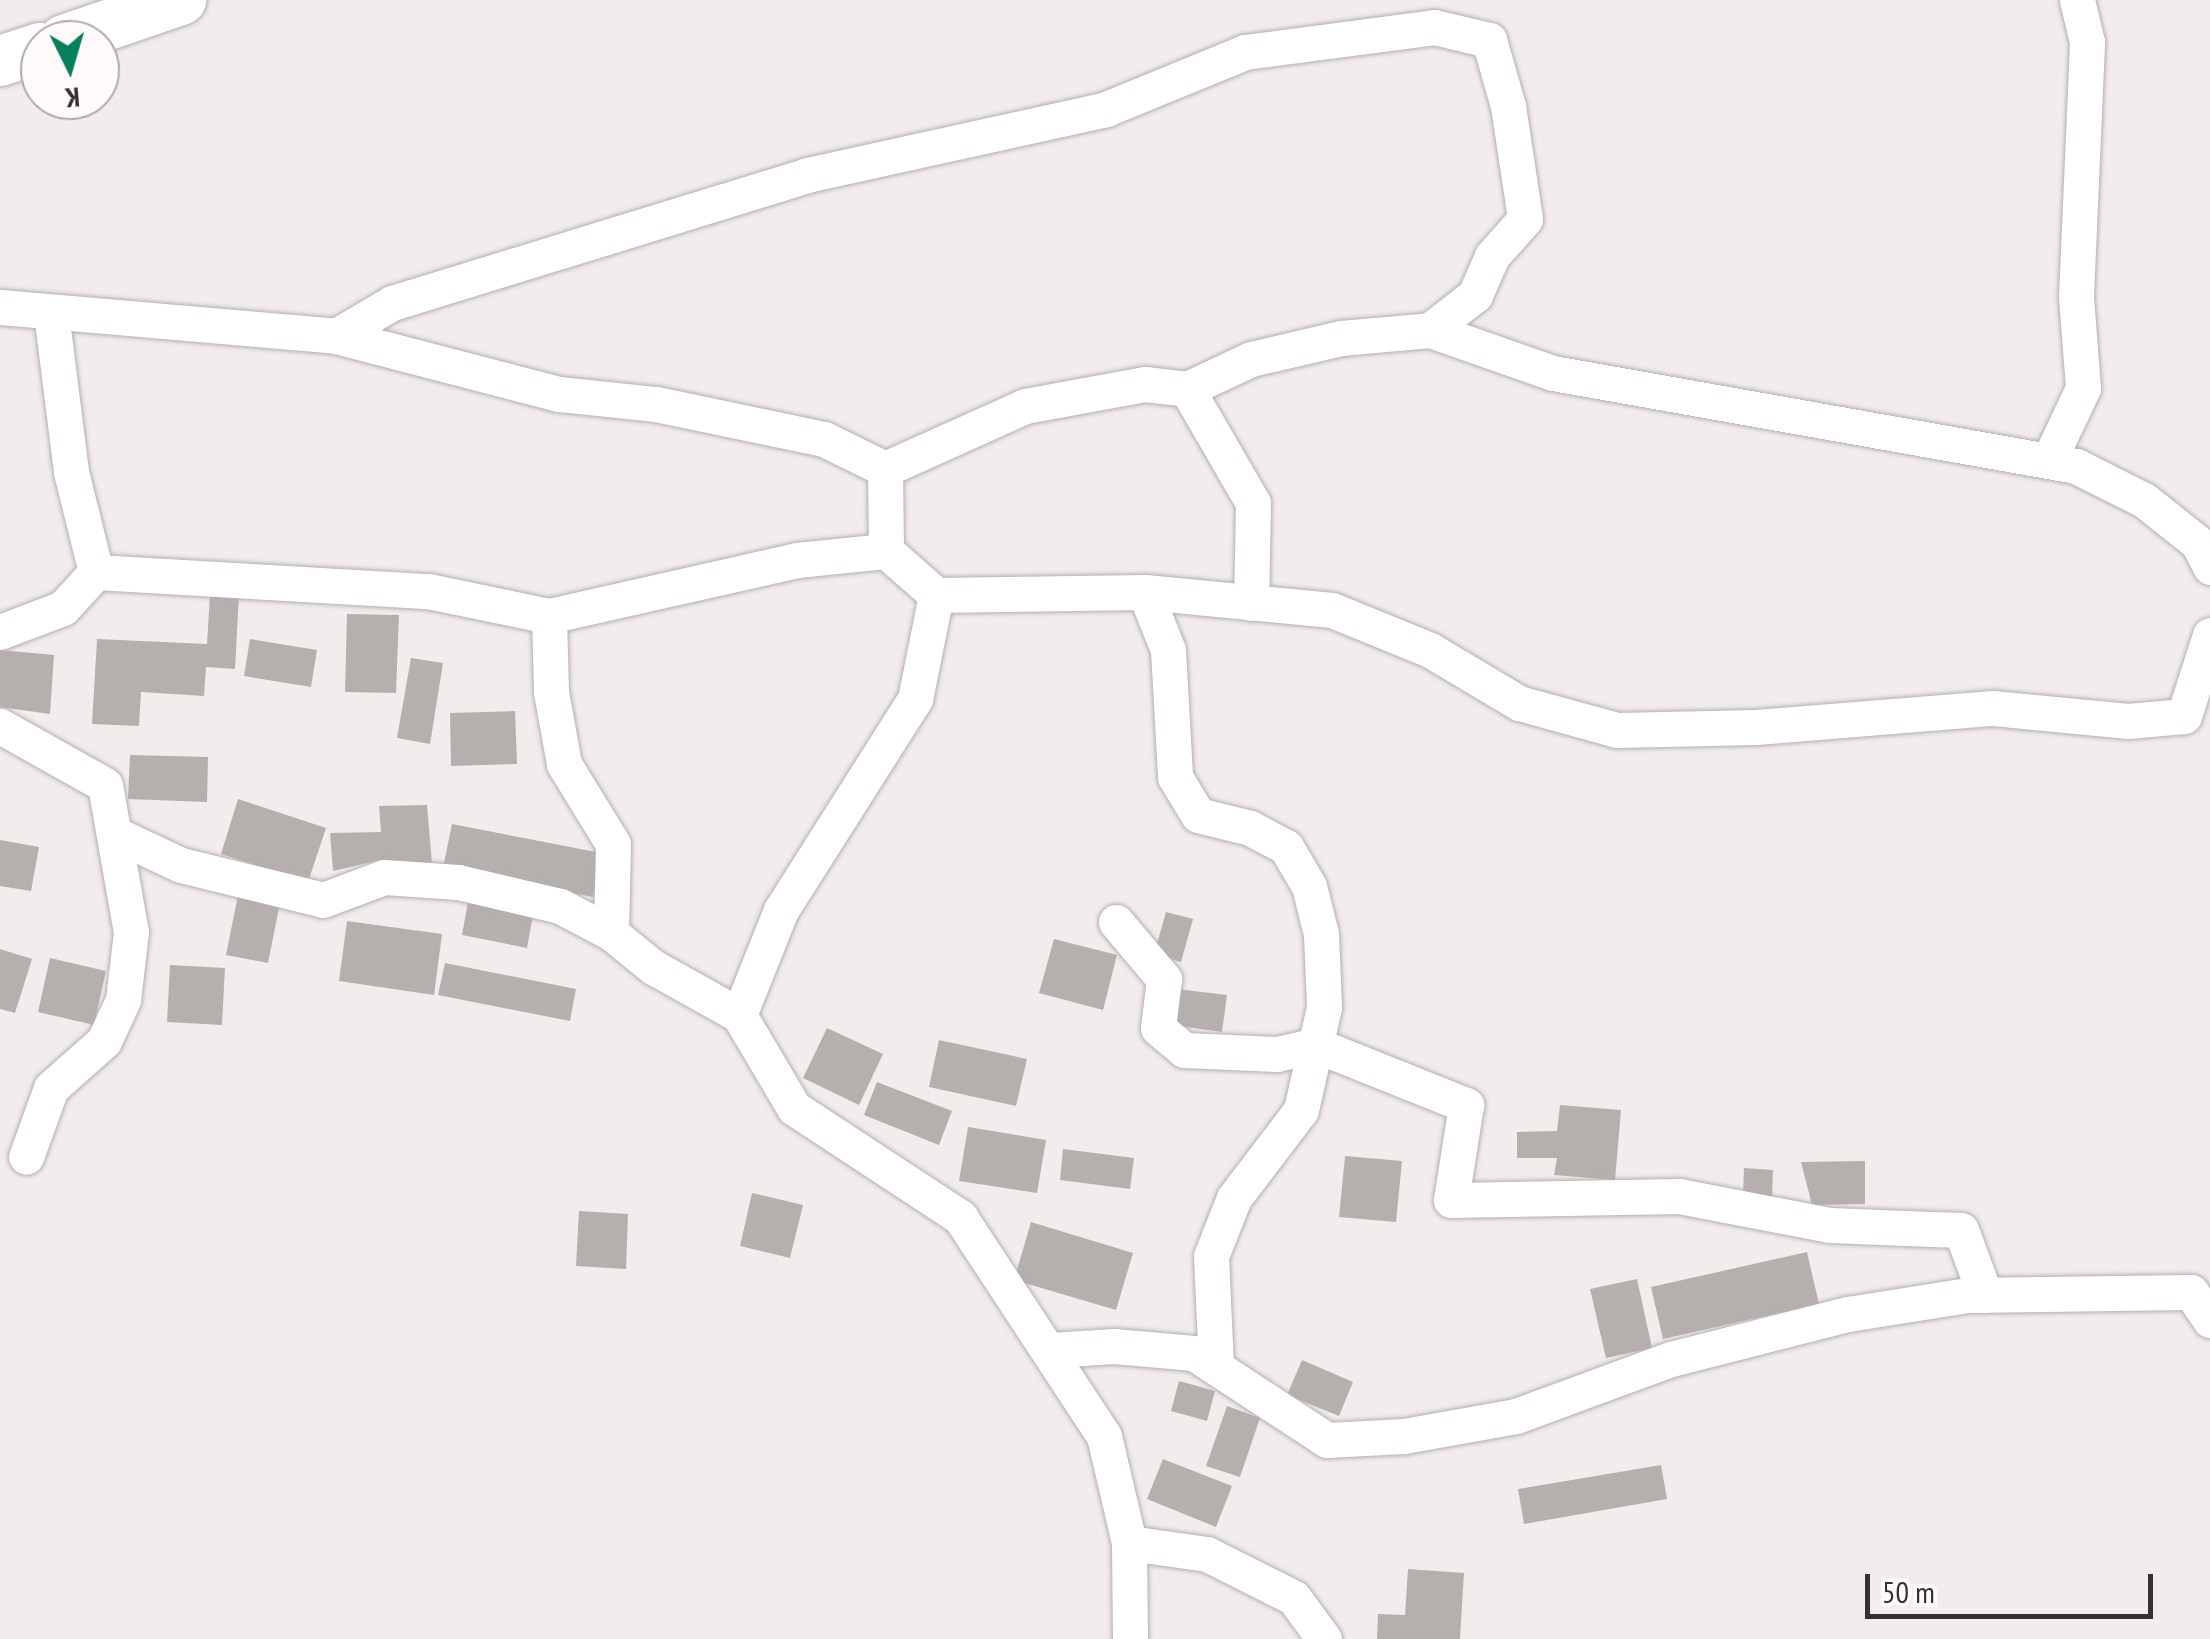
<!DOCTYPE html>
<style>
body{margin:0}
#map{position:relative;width:2210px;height:1639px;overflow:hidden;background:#f2edec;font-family:"PT Sans Narrow",sans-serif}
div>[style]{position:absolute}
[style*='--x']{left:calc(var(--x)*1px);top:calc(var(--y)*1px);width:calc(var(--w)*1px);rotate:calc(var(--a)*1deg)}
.building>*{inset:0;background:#b5b0ae}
.roads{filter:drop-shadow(0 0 2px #b4afae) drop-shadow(0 0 2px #b4afae)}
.street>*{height:35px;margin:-17.5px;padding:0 17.5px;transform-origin:17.5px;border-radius:17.5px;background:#fff}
.secondary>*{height:50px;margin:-25px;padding:0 25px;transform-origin:25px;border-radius:25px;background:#fff}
span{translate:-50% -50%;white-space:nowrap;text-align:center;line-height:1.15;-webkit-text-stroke:9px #fffafa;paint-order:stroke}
.north{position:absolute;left:20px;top:20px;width:100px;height:100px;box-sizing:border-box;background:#fffafa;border:2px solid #adaaaa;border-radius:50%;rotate:175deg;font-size:28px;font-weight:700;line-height:40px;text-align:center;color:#333131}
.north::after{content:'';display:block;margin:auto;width:35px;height:45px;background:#067f5e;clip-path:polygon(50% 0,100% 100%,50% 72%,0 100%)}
.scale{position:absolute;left:1865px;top:1574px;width:288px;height:45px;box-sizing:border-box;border:5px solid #333131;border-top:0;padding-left:12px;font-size:30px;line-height:35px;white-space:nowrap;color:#333131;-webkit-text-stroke:8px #fffafa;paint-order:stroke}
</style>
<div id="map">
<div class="building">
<div style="clip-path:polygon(210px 594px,239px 595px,235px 669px,206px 667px,204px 696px,141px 692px,139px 726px,92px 724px,97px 639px,207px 644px)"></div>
<div style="clip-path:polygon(347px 614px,399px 615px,396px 693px,345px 692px)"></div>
<div style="clip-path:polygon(250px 639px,317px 650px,311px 687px,244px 676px)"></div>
<div style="clip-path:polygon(0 650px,54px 655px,50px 714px,0 707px)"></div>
<div style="clip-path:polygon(411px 658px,443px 663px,430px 744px,397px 738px)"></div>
<div style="clip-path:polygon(515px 711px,517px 764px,451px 766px,450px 713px)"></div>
<div style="clip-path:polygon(130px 755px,208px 757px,207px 802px,128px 799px)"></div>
<div style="clip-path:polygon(238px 799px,326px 828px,308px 882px,221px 854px)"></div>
<div style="clip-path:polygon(427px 805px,432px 863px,376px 861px,333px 871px,330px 833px,381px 832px,379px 806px)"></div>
<div style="clip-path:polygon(452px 824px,601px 853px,593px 897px,443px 868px)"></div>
<div style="clip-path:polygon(0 840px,39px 847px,31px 891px,0 886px)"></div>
<div style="clip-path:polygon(238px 895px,280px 903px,268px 963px,226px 955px)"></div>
<div style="clip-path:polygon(468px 902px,533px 915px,527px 948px,462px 935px)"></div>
<div style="clip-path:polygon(1166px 912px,1193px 919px,1181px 962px,1154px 954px)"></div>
<div style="clip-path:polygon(347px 921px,442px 934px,434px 995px,339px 981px)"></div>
<div style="clip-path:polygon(1054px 939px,1117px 955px,1103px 1010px,1039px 993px)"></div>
<div style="clip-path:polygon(0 949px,32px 959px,15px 1013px,0 1009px)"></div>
<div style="clip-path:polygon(50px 958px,106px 971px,94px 1025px,38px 1012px)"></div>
<div style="clip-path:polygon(445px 963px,576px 989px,570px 1021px,438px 995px)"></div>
<div style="clip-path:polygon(170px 965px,225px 968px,222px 1025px,167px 1022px)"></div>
<div style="clip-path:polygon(1177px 989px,1227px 995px,1222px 1032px,1172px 1025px)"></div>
<div style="clip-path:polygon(827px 1028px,883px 1054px,859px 1105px,803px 1078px)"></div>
<div style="clip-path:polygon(939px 1040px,1027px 1059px,1016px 1106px,929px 1087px)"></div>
<div style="clip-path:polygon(877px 1082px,952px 1111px,939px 1145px,864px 1115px)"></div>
<div style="clip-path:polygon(1560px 1105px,1621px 1110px,1615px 1180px,1554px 1175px,1557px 1158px,1517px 1158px,1517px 1132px,1557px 1131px)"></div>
<div style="clip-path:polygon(968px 1127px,1046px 1140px,1037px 1193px,959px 1181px)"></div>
<div style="clip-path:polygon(1063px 1149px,1134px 1158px,1130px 1189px,1060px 1180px)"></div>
<div style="clip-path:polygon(1345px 1156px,1402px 1161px,1396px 1222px,1339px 1217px)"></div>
<div style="clip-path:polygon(1865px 1161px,1865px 1204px,1812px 1205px,1801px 1162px)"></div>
<div style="clip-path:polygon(1744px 1168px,1773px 1170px,1772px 1197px,1743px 1195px)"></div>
<div style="clip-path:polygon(752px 1193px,803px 1205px,790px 1258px,740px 1246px)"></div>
<div style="clip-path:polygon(579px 1211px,628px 1214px,626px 1269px,576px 1266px)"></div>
<div style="clip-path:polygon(1031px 1222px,1133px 1253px,1116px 1310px,1014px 1280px)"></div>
<div style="clip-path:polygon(1807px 1252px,1819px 1304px,1663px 1339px,1651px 1287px)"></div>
<div style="clip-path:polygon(1637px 1279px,1652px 1348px,1606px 1358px,1590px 1289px)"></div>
<div style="clip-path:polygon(1302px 1360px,1353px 1382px,1339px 1416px,1287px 1395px)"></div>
<div style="clip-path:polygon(1179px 1381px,1215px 1391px,1207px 1421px,1171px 1411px)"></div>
<div style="clip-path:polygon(1227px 1406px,1260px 1418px,1240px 1477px,1206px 1466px)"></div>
<div style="clip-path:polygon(1163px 1459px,1232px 1486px,1216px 1527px,1147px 1499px)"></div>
<div style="clip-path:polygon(1661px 1465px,1667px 1499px,1524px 1524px,1518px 1489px)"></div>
<div style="clip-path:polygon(1408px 1569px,1464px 1573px,1460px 1639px,1377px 1639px,1378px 1614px,1405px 1615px)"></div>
</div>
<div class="roads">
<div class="street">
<div style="--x:0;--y:307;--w:337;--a:4.9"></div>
<div style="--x:336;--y:336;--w:230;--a:14.6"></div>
<div style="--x:559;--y:394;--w:98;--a:5.9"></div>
<div style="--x:656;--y:404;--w:172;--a:11.8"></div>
<div style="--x:824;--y:439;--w:68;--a:26.2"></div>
<div style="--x:885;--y:469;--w:82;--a:89.3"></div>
<div style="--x:886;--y:551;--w:67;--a:41.3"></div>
<div style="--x:936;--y:595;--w:106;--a:101.4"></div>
<div style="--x:915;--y:699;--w:250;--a:122.4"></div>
<div style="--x:781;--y:910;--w:113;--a:111.8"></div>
<div style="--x:739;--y:1015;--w:108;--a:59.4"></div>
<div style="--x:794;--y:1108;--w:199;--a:33.3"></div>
<div style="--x:960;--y:1217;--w:262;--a:56.7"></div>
<div style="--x:1104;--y:1436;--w:110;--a:76.8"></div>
<div style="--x:1129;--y:1543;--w:96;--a:89.4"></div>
<div style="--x:51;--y:313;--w:160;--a:82.8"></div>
<div style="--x:71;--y:472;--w:103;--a:76"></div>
<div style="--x:96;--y:572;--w:333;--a:3.3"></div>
<div style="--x:428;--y:591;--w:124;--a:11.7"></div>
<div style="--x:336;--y:336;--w:65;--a:-30.5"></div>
<div style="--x:392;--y:303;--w:434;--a:-17.1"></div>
<div style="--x:807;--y:175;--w:306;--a:-12.4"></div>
<div style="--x:1106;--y:109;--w:150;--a:-22.3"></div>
<div style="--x:1245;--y:52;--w:191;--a:-7.5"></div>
<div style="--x:1434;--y:27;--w:57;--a:13.3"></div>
<div style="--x:1489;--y:40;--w:69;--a:73.9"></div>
<div style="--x:1508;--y:106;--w:114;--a:81.4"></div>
<div style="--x:1525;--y:219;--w:50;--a:131.7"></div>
<div style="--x:1492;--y:256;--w:43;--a:113.6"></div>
<div style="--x:1475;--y:295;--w:57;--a:142.1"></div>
<div style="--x:1187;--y:389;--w:71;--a:-25.1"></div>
<div style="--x:1251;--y:359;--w:92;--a:-13.1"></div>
<div style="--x:1341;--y:338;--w:89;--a:-5.1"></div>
<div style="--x:1430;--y:330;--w:130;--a:19.3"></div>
<div style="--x:1553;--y:373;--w:531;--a:10.08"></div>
<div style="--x:2076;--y:466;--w:76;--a:26.6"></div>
<div style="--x:2144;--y:500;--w:69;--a:38.5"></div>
<div style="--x:2198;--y:543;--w:27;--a:63"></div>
<div style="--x:2049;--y:460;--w:80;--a:-64.7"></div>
<div style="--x:2083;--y:388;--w:92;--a:-94.4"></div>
<div style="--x:2076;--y:296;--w:254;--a:-87.5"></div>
<div style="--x:2087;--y:42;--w:43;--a:-103.4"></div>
<div style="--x:885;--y:469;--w:154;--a:-24.2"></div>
<div style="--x:1025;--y:406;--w:122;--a:-10.4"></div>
<div style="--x:1145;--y:384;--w:42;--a:6.8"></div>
<div style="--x:1187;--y:389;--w:132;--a:59.9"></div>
<div style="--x:1253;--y:503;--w:100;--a:91.1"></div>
<div style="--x:1145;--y:592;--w:62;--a:68.4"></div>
<div style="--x:1168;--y:650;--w:127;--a:86.8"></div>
<div style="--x:1175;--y:777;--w:44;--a:58.8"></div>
<div style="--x:1198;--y:815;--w:54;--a:14"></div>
<div style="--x:1250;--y:828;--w:41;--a:27.8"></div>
<div style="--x:1286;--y:847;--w:45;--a:59.5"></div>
<div style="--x:1309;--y:886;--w:49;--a:76"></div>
<div style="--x:1321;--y:934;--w:73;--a:87.6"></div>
<div style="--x:1324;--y:1007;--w:106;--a:102.6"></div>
<div style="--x:1301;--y:1110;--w:111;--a:127.3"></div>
<div style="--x:1234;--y:1198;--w:62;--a:111.6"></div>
<div style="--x:1211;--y:1256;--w:110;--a:87.4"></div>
<div style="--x:936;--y:595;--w:209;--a:-0.8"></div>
<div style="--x:1145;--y:592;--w:188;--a:5.5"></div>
<div style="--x:1332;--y:610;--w:106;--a:22.2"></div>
<div style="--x:1430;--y:650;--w:104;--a:30.8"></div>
<div style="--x:1519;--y:703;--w:102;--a:15.4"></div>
<div style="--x:1617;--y:730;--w:139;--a:-1.2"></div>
<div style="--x:1756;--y:727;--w:238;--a:-4.6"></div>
<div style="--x:1993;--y:708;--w:136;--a:5.5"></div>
<div style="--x:2128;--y:721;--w:56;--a:-5.1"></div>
<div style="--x:2184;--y:716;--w:85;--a:-72.2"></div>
<div style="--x:0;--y:632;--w:67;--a:-20.9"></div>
<div style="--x:63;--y:608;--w:49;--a:-47.5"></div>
<div style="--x:0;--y:726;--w:120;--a:29.3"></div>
<div style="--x:105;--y:785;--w:149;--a:80"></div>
<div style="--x:131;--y:932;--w:68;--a:96.7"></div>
<div style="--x:123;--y:1000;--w:45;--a:114.9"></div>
<div style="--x:104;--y:1041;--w:71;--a:138.4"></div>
<div style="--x:51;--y:1088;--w:73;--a:109.9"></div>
<div style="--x:115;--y:834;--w:73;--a:25.2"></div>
<div style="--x:181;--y:865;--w:146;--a:13.8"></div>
<div style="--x:323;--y:900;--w:65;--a:-20.7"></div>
<div style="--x:384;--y:877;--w:74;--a:3.9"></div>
<div style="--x:458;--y:882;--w:105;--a:13.2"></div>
<div style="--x:560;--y:906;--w:58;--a:27.9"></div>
<div style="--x:1116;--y:922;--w:75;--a:49.9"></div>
<div style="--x:1164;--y:979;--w:49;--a:97"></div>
<div style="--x:1158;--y:1028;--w:34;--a:40"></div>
<div style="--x:1184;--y:1050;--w:93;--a:2.5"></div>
<div style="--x:1277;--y:1054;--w:40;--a:-13"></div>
<div style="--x:1316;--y:1045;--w:162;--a:21.8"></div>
<div style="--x:1466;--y:1105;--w:96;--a:99"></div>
<div style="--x:1451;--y:1200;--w:228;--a:-1"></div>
<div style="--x:1679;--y:1196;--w:154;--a:10.9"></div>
<div style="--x:1830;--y:1225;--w:131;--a:2.2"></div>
<div style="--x:1961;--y:1230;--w:69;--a:69.7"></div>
<div style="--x:739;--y:1015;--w:98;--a:-150.8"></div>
<div style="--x:653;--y:967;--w:54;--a:-141"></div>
<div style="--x:611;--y:933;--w:89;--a:-88.7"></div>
<div style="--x:613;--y:844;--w:94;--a:-121.5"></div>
<div style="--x:564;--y:764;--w:73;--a:-100.2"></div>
<div style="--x:551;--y:692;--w:76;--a:-91.5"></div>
<div style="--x:549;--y:616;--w:254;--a:-12.7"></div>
<div style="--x:797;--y:560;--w:89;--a:-5.8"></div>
<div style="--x:1050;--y:1350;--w:64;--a:-3.6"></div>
<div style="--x:1114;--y:1346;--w:80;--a:5"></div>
<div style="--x:1194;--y:1353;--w:159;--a:33.2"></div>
<div style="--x:1327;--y:1440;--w:77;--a:-3"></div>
<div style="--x:1404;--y:1436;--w:114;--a:-10.1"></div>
<div style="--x:1516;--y:1416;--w:165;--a:-20.2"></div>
<div style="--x:1671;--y:1359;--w:183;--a:-14.3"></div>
<div style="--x:1848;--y:1314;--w:121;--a:-9"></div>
<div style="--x:1968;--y:1295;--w:223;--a:-0.8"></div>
<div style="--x:2191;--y:1292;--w:34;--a:56"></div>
<div style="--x:1129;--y:1543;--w:79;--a:8"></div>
<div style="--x:1207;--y:1554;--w:97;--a:26.8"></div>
<div style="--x:1294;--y:1598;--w:51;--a:53.8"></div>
</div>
<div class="secondary">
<div style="--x:64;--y:40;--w:124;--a:-18.9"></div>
<div style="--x:0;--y:61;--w:42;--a:-18"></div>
</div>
</div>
<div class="north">K</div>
<div class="scale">50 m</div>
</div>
